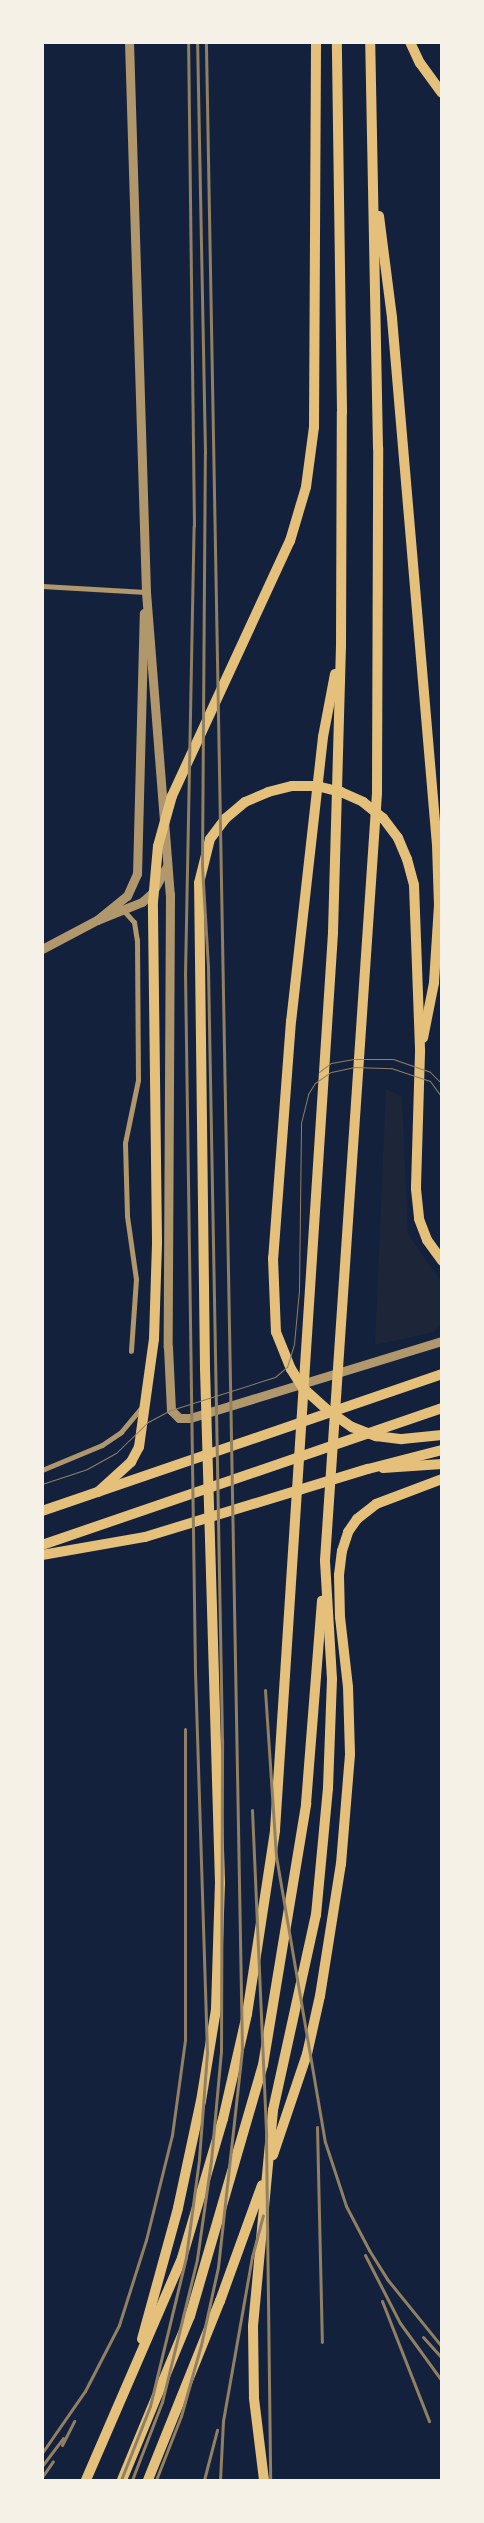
<!DOCTYPE html>
<style>
body{margin:0}
#map{position:relative;width:484px;height:2523px;overflow:hidden;background:#14213d;font-family:"Work Sans",sans-serif}
div>[style]{position:absolute}
[style*='--x']{left:calc(var(--x)*1px);top:calc(var(--y)*1px);width:calc(var(--w)*1px);rotate:calc(var(--a)*1deg)}
.green>*{inset:0;background:#1d2539}
.minor>*{height:5px;margin:-2.5px;padding:0 2.5px;transform-origin:2.5px;border-radius:2.5px;background:#b1986c}
.tertiary>*{height:9px;margin:-4.5px;padding:0 4.5px;transform-origin:4.5px;border-radius:4.5px;background:#b1986c}
.secondary>*{height:10px;margin:-5px;padding:0 5px;transform-origin:5px;border-radius:5px;background:#e5c07b}
.primary>*{height:10px;margin:-5px;padding:0 5px;transform-origin:5px;border-radius:5px;background:#e5c07b}
.tram>*{height:1px;margin:-0.5px;padding:0 0.5px;transform-origin:0.5px;border-radius:0.5px;background:#918062}
.rail>*{height:3px;margin:-1.5px;padding:0 1.5px;transform-origin:1.5px;border-radius:1.5px;background:#918062}
span{translate:-50% -50%;white-space:nowrap;text-align:center;line-height:1.15;-webkit-text-stroke:4px #f6f1e7;paint-order:stroke}
.frame{position:absolute;inset:0;border:44px solid #f6f1e7;pointer-events:none}
</style>
<div id="map">
<div class="green">
<div style="clip-path:polygon(386px 1089px,402px 1097px,408px 1234px,441px 1282px,442px 1323px,434px 1332px,375px 1345px)"></div>
</div>
<div class="minor">
<div style="--x:42;--y:586;--w:104;--a:3.3"></div>
<div style="--x:124;--y:911;--w:15;--a:48"></div>
<div style="--x:134;--y:922;--w:18;--a:81"></div>
<div style="--x:137;--y:940;--w:140;--a:89.6"></div>
<div style="--x:138;--y:1080;--w:64;--a:101.7"></div>
<div style="--x:125;--y:1143;--w:73;--a:88.4"></div>
<div style="--x:127;--y:1216;--w:64;--a:81.9"></div>
<div style="--x:136;--y:1279;--w:72;--a:94"></div>
<div style="--x:42;--y:1470;--w:65;--a:-22.6"></div>
<div style="--x:102;--y:1445;--w:23;--a:-34"></div>
<div style="--x:121;--y:1432;--w:33;--a:-50"></div>
</div>
<div class="tertiary">
<div style="--x:129;--y:42;--w:550;--a:88.23"></div>
<div style="--x:146;--y:592;--w:303;--a:85.5"></div>
<div style="--x:170;--y:894;--w:453;--a:90.3"></div>
<div style="--x:168;--y:1347;--w:63;--a:87.3"></div>
<div style="--x:171;--y:1410;--w:11;--a:45"></div>
<div style="--x:179;--y:1418;--w:11;--a:0"></div>
<div style="--x:190;--y:1418;--w:264;--a:-17"></div>
<div style="--x:97;--y:920;--w:38;--a:-39"></div>
<div style="--x:127;--y:896;--w:24;--a:-66"></div>
<div style="--x:137;--y:874;--w:261;--a:-88.5"></div>
<div style="--x:42;--y:949;--w:62;--a:-27.8"></div>
<div style="--x:97;--y:920;--w:48;--a:-21.8"></div>
<div style="--x:142;--y:902;--w:13;--a:-42"></div>
<div style="--x:152;--y:893;--w:31;--a:-61"></div>
</div>
<div class="secondary">
<div style="--x:383;--y:1468;--w:59;--a:-3.9"></div>
</div>
<div class="primary">
<div style="--x:410;--y:42;--w:23;--a:65"></div>
<div style="--x:420;--y:63;--w:37;--a:54"></div>
<div style="--x:379;--y:216;--w:103;--a:82.7"></div>
<div style="--x:392;--y:318;--w:529;--a:85.12"></div>
<div style="--x:437;--y:845;--w:60;--a:88.1"></div>
<div style="--x:439;--y:905;--w:78;--a:93.7"></div>
<div style="--x:434;--y:983;--w:56;--a:101.3"></div>
<div style="--x:335;--y:674;--w:64;--a:100.8"></div>
<div style="--x:323;--y:737;--w:286;--a:96.4"></div>
<div style="--x:291;--y:1021;--w:238;--a:94.3"></div>
<div style="--x:273;--y:1258;--w:74;--a:87.7"></div>
<div style="--x:276;--y:1332;--w:40;--a:68"></div>
<div style="--x:291;--y:1369;--w:22;--a:58"></div>
<div style="--x:303;--y:1388;--w:31;--a:42"></div>
<div style="--x:326;--y:1409;--w:32;--a:35"></div>
<div style="--x:352;--y:1427;--w:26;--a:21"></div>
<div style="--x:376;--y:1436;--w:26;--a:7"></div>
<div style="--x:402;--y:1439;--w:40;--a:-5.7"></div>
<div style="--x:98;--y:1492;--w:45;--a:-42.3"></div>
<div style="--x:131;--y:1462;--w:17;--a:-62"></div>
<div style="--x:139;--y:1447;--w:109;--a:-82.1"></div>
<div style="--x:154;--y:1339;--w:98;--a:-88.2"></div>
<div style="--x:157;--y:1241;--w:339;--a:-90.7"></div>
<div style="--x:153;--y:902;--w:56;--a:-84.9"></div>
<div style="--x:158;--y:846;--w:52;--a:-74.4"></div>
<div style="--x:172;--y:796;--w:281;--a:-65.2"></div>
<div style="--x:290;--y:541;--w:56;--a:-73.5"></div>
<div style="--x:306;--y:487;--w:61;--a:-82.4"></div>
<div style="--x:314;--y:427;--w:385;--a:-89.7"></div>
<div style="--x:42;--y:1511;--w:423;--a:-18.9"></div>
<div style="--x:42;--y:1545;--w:423;--a:-18.9"></div>
<div style="--x:42;--y:1555;--w:105;--a:-9.9"></div>
<div style="--x:145;--y:1537;--w:233;--a:-17"></div>
<div style="--x:368;--y:1469;--w:76;--a:-14.4"></div>
<div style="--x:273;--y:2155;--w:107;--a:-71.4"></div>
<div style="--x:307;--y:2054;--w:59;--a:-77.4"></div>
<div style="--x:320;--y:1996;--w:134;--a:-81"></div>
<div style="--x:341;--y:1864;--w:110;--a:-85.3"></div>
<div style="--x:350;--y:1754;--w:67;--a:-91.7"></div>
<div style="--x:348;--y:1687;--w:70;--a:-96.5"></div>
<div style="--x:340;--y:1617;--w:42;--a:-91.4"></div>
<div style="--x:339;--y:1575;--w:24;--a:-83"></div>
<div style="--x:342;--y:1551;--w:20;--a:-72"></div>
<div style="--x:348;--y:1532;--w:16;--a:-55"></div>
<div style="--x:357;--y:1519;--w:24;--a:-38"></div>
<div style="--x:376;--y:1504;--w:71;--a:-20.7"></div>
<div style="--x:142;--y:2339;--w:136;--a:-74.6"></div>
<div style="--x:178;--y:2208;--w:109;--a:-77.9"></div>
<div style="--x:201;--y:2101;--w:93;--a:-80.7"></div>
<div style="--x:216;--y:2009;--w:126;--a:-88.2"></div>
<div style="--x:220;--y:1883;--w:514;--a:-91.67"></div>
<div style="--x:205;--y:1369;--w:486;--a:-90.7"></div>
<div style="--x:199;--y:883;--w:45;--a:-76"></div>
<div style="--x:210;--y:839;--w:26;--a:-53"></div>
<div style="--x:226;--y:818;--w:25;--a:-40"></div>
<div style="--x:245;--y:802;--w:25;--a:-23"></div>
<div style="--x:268;--y:792;--w:25;--a:-14"></div>
<div style="--x:292;--y:786;--w:25;--a:0"></div>
<div style="--x:317;--y:786;--w:25;--a:14"></div>
<div style="--x:341;--y:792;--w:24;--a:24"></div>
<div style="--x:363;--y:802;--w:26;--a:39"></div>
<div style="--x:383;--y:818;--w:25;--a:53"></div>
<div style="--x:398;--y:838;--w:23;--a:67"></div>
<div style="--x:407;--y:859;--w:27;--a:75"></div>
<div style="--x:414;--y:885;--w:167;--a:87.9"></div>
<div style="--x:420;--y:1052;--w:137;--a:91.7"></div>
<div style="--x:416;--y:1189;--w:30;--a:84"></div>
<div style="--x:419;--y:1219;--w:22;--a:69"></div>
<div style="--x:427;--y:1240;--w:26;--a:54"></div>
<div style="--x:86;--y:2480;--w:242;--a:-66.6"></div>
<div style="--x:182;--y:2258;--w:145;--a:-73.6"></div>
<div style="--x:223;--y:2119;--w:108;--a:-77.1"></div>
<div style="--x:247;--y:2014;--w:186;--a:-81.3"></div>
<div style="--x:275;--y:1830;--w:900;--a:-86.3"></div>
<div style="--x:333;--y:932;--w:286;--a:-88.4"></div>
<div style="--x:341;--y:646;--w:234;--a:-89.8"></div>
<div style="--x:342;--y:412;--w:370;--a:-90.8"></div>
<div style="--x:122;--y:2480;--w:178;--a:-67.5"></div>
<div style="--x:190;--y:2316;--w:261;--a:-73.8"></div>
<div style="--x:263;--y:2065;--w:265;--a:-80.6"></div>
<div style="--x:306;--y:1804;--w:204;--a:-85.5"></div>
<div style="--x:148;--y:2480;--w:193;--a:-68.1"></div>
<div style="--x:220;--y:2301;--w:123;--a:-70.1"></div>
<div style="--x:264;--y:2480;--w:83;--a:-97"></div>
<div style="--x:254;--y:2398;--w:72;--a:-90.8"></div>
<div style="--x:253;--y:2326;--w:217;--a:-84.7"></div>
<div style="--x:273;--y:2110;--w:200;--a:-77.6"></div>
<div style="--x:316;--y:1915;--w:128;--a:-84.6"></div>
<div style="--x:328;--y:1788;--w:109;--a:-87.9"></div>
<div style="--x:332;--y:1679;--w:119;--a:-93.4"></div>
<div style="--x:325;--y:1560;--w:769;--a:-86.12"></div>
<div style="--x:377;--y:793;--w:345;--a:-89.8"></div>
<div style="--x:378;--y:448;--w:406;--a:-91.1"></div>
</div>
<div class="tram">
<div style="--x:319;--y:1072;--w:15;--a:-37"></div>
<div style="--x:331;--y:1063;--w:23;--a:-10"></div>
<div style="--x:354;--y:1059;--w:39;--a:0"></div>
<div style="--x:393;--y:1059;--w:39;--a:19"></div>
<div style="--x:430;--y:1072;--w:17;--a:45"></div>
<div style="--x:42;--y:1484;--w:47;--a:-18.4"></div>
<div style="--x:87;--y:1469;--w:33;--a:-29"></div>
<div style="--x:116;--y:1453;--w:45;--a:-44.1"></div>
<div style="--x:148;--y:1422;--w:26;--a:-28"></div>
<div style="--x:171;--y:1410;--w:109;--a:-17.6"></div>
<div style="--x:275;--y:1377;--w:16;--a:-40"></div>
<div style="--x:287;--y:1367;--w:24;--a:-73"></div>
<div style="--x:294;--y:1344;--w:54;--a:-84.7"></div>
<div style="--x:299;--y:1290;--w:167;--a:-89.3"></div>
<div style="--x:301;--y:1123;--w:30;--a:-76"></div>
<div style="--x:308;--y:1094;--w:13;--a:-58"></div>
<div style="--x:315;--y:1083;--w:19;--a:-35"></div>
<div style="--x:331;--y:1072;--w:24;--a:-12"></div>
<div style="--x:354;--y:1067;--w:37;--a:2"></div>
<div style="--x:391;--y:1068;--w:41;--a:18.4"></div>
<div style="--x:430;--y:1081;--w:19;--a:54"></div>
<div style="--x:441;--y:1096;--w:97;--a:89.4"></div>
</div>
<div class="rail">
<div style="--x:265;--y:1690;--w:166;--a:86.2"></div>
<div style="--x:276;--y:1856;--w:290;--a:80.3"></div>
<div style="--x:325;--y:2142;--w:67;--a:71.8"></div>
<div style="--x:346;--y:2206;--w:50;--a:62.4"></div>
<div style="--x:369;--y:2250;--w:34;--a:58"></div>
<div style="--x:387;--y:2279;--w:87;--a:51"></div>
<div style="--x:252;--y:1810;--w:327;--a:87.5"></div>
<div style="--x:266;--y:2137;--w:343;--a:89.3"></div>
<div style="--x:317;--y:2127;--w:215;--a:88.7"></div>
<div style="--x:365;--y:2255;--w:76;--a:62.8"></div>
<div style="--x:400;--y:2323;--w:72;--a:54.1"></div>
<div style="--x:382;--y:2301;--w:129;--a:68.6"></div>
<div style="--x:423;--y:2337;--w:28;--a:48"></div>
<div style="--x:62;--y:2445;--w:27;--a:-63"></div>
<div style="--x:42;--y:2453;--w:75;--a:-55.3"></div>
<div style="--x:85;--y:2391;--w:74;--a:-62.7"></div>
<div style="--x:119;--y:2325;--w:89;--a:-72.4"></div>
<div style="--x:146;--y:2240;--w:108;--a:-76.1"></div>
<div style="--x:172;--y:2135;--w:96;--a:-82.2"></div>
<div style="--x:185;--y:2040;--w:311;--a:-90"></div>
<div style="--x:42;--y:2466;--w:35;--a:-53"></div>
<div style="--x:42;--y:2477;--w:19;--a:-55"></div>
<div style="--x:121;--y:2480;--w:79;--a:-68.6"></div>
<div style="--x:150;--y:2406;--w:153;--a:-76.4"></div>
<div style="--x:186;--y:2257;--w:99;--a:-82.4"></div>
<div style="--x:199;--y:2159;--w:106;--a:-85.7"></div>
<div style="--x:207;--y:2053;--w:382;--a:-91.8"></div>
<div style="--x:195;--y:1671;--w:696;--a:-90.82"></div>
<div style="--x:185;--y:975;--w:449;--a:-88.9"></div>
<div style="--x:194;--y:526;--w:484;--a:-90.7"></div>
<div style="--x:132;--y:2480;--w:84;--a:-69"></div>
<div style="--x:162;--y:2402;--w:147;--a:-76.2"></div>
<div style="--x:197;--y:2259;--w:99;--a:-81.9"></div>
<div style="--x:211;--y:2161;--w:109;--a:-84.8"></div>
<div style="--x:221;--y:2052;--w:312;--a:-89.8"></div>
<div style="--x:222;--y:1740;--w:773;--a:-91.04"></div>
<div style="--x:208;--y:967;--w:102;--a:-93.4"></div>
<div style="--x:202;--y:865;--w:412;--a:-89.6"></div>
<div style="--x:205;--y:453;--w:411;--a:-91.1"></div>
<div style="--x:156;--y:2480;--w:69;--a:-68.7"></div>
<div style="--x:181;--y:2416;--w:74;--a:-74.3"></div>
<div style="--x:201;--y:2345;--w:80;--a:-77.7"></div>
<div style="--x:218;--y:2267;--w:218;--a:-83.7"></div>
<div style="--x:242;--y:2050;--w:2008;--a:-91.03"></div>
<div style="--x:204;--y:2480;--w:52;--a:-75.4"></div>
<div style="--x:220;--y:2480;--w:59;--a:-87.1"></div>
<div style="--x:223;--y:2421;--w:167;--a:-80"></div>
<div style="--x:252;--y:2257;--w:43;--a:-75.3"></div>
</div>
<div class="frame"></div>
</div>
